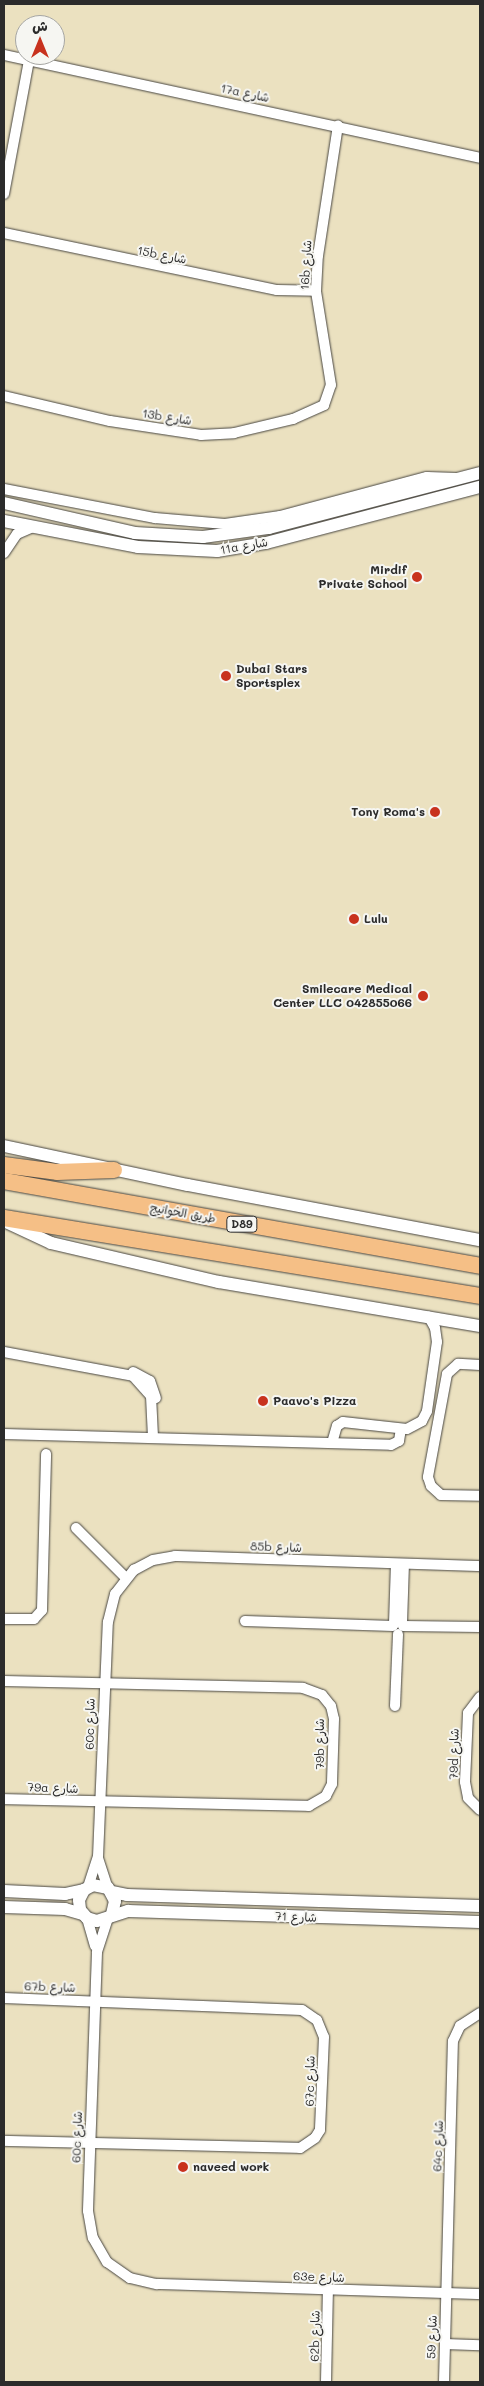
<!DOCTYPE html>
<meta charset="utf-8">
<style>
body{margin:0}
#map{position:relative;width:484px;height:2386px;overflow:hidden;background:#ebe1c0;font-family:Mali,"Playpen Sans Arabic",sans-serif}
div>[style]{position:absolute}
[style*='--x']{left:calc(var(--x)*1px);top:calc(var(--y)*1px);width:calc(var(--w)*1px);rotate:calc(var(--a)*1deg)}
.roads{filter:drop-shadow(0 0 1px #484641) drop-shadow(0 0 1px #484641)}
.minor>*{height:10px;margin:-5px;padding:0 5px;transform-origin:5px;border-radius:5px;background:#fff}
.tertiary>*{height:12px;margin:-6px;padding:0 6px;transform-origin:6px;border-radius:6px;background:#fff}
.trunk>*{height:16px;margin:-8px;padding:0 8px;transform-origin:8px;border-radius:8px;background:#f5bf86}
.dots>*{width:14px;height:14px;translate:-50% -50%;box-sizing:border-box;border:2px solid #f6f6f2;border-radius:50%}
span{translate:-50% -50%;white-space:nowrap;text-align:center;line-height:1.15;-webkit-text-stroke:4px #f6f6f2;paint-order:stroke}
.shield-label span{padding:1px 4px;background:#f6f6f2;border:1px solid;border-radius:4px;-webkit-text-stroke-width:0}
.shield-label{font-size:11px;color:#2b2b2b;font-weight:700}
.street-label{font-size:12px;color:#2b2b2b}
.poi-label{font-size:12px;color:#2b2b2b;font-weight:700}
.right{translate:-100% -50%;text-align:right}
.left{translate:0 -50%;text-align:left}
.frame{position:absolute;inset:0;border:5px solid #2b2b2b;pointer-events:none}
.north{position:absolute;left:15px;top:15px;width:50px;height:50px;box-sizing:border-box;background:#f6f6f2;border:1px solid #a5a5a2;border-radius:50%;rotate:0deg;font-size:14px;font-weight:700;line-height:20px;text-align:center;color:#2b2b2b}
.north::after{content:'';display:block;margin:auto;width:18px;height:22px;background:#c8321e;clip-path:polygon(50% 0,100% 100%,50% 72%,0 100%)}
</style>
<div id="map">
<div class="roads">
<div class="minor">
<div style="--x:4;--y:55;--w:487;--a:12.2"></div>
<div style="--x:4;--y:194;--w:135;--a:-79.4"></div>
<div style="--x:4;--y:233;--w:279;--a:11.8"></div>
<div style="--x:277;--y:290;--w:39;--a:1"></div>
<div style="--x:4;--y:396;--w:109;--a:13.3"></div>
<div style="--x:110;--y:421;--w:92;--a:8.7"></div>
<div style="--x:201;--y:435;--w:33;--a:-3"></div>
<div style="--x:234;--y:433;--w:61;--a:-13.3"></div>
<div style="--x:293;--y:419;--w:34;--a:-24"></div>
<div style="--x:324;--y:405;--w:21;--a:-71"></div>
<div style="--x:331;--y:385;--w:95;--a:-99.1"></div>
<div style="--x:316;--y:291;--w:35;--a:-87"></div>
<div style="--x:318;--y:256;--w:132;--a:-81.3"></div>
<div style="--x:4;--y:489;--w:154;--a:10.9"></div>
<div style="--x:155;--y:518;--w:70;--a:4.9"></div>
<div style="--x:225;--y:524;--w:56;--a:-8.3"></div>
<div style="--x:280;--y:516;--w:152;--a:-14.9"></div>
<div style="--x:427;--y:477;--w:29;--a:2"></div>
<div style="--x:4;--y:553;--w:23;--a:-56"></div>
<div style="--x:17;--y:534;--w:17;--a:-24"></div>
<div style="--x:4;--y:1352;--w:131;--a:10.5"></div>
<div style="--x:133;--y:1376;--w:27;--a:48"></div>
<div style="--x:151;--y:1396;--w:41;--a:87.2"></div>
<div style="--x:480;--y:1365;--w:22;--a:-177"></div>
<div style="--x:458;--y:1364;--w:15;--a:138"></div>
<div style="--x:447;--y:1374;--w:105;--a:100.5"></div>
<div style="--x:428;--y:1477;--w:9;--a:72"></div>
<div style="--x:431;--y:1486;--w:13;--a:42"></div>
<div style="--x:441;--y:1495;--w:39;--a:1"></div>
<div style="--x:133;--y:1372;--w:19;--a:28"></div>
<div style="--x:150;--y:1381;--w:18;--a:71"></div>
<div style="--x:4;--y:1434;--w:387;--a:1.6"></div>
<div style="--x:391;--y:1445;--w:9;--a:-27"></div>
<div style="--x:399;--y:1441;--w:12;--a:-81"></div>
<div style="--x:332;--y:1443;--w:18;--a:-74"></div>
<div style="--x:337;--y:1426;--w:7;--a:-34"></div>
<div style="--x:343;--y:1422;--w:64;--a:6.2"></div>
<div style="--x:407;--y:1429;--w:17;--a:-28"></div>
<div style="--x:422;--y:1421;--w:11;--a:-63"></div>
<div style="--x:427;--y:1411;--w:70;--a:-81.8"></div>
<div style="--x:437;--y:1342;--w:14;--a:-98"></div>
<div style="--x:435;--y:1328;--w:13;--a:-119"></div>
<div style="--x:76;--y:1528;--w:71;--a:45"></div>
<div style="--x:4;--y:1619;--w:30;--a:0"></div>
<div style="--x:34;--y:1619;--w:12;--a:-48"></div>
<div style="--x:42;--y:1610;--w:156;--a:-88.5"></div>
<div style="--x:245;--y:1621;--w:148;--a:1.9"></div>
<div style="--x:402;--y:1623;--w:59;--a:-88.1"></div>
<div style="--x:394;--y:1624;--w:60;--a:-88.1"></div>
<div style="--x:403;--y:1626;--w:77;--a:0.7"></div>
<div style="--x:4;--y:1681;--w:299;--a:1.3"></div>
<div style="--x:303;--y:1688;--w:20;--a:20"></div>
<div style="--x:322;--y:1695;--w:14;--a:51"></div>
<div style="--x:331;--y:1706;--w:13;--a:77"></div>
<div style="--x:334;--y:1719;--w:65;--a:91.8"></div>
<div style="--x:332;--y:1784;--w:13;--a:117"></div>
<div style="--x:326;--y:1796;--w:20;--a:150"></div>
<div style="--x:309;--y:1806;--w:305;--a:-178.7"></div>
<div style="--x:480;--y:1697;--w:20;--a:127"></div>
<div style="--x:468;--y:1713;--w:69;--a:92.5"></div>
<div style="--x:465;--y:1782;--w:16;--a:79"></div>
<div style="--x:468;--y:1798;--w:17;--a:45"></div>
<div style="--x:395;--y:1706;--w:72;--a:-87.6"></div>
<div style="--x:98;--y:1858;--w:32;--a:72"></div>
<div style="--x:88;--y:1887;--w:32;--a:-72"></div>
<div style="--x:98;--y:1857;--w:235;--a:-87.6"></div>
<div style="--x:108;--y:1622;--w:29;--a:-76"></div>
<div style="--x:115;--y:1594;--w:31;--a:-52"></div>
<div style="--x:134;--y:1570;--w:21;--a:-28"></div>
<div style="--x:153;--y:1560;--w:22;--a:-10"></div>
<div style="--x:175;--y:1556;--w:305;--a:1.9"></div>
<div style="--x:87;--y:1918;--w:29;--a:74"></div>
<div style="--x:108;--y:1918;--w:36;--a:108"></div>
<div style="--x:97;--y:1952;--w:259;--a:92"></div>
<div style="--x:88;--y:2211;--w:27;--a:80"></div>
<div style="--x:93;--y:2238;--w:28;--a:60"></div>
<div style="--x:107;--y:2262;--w:28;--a:35"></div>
<div style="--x:130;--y:2278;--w:28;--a:13"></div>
<div style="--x:157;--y:2284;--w:323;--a:1.8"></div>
<div style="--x:4;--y:1998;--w:298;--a:2.3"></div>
<div style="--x:302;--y:2010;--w:18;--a:34"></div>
<div style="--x:317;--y:2020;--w:18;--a:68"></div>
<div style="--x:324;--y:2037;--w:93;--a:92.5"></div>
<div style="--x:320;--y:2130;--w:9;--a:122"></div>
<div style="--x:315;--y:2138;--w:18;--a:146"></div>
<div style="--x:300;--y:2148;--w:296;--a:-178.6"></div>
<div style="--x:445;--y:2344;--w:35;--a:2"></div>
<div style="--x:326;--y:2382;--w:92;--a:-88.8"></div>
<div style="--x:444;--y:2382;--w:341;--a:-88.5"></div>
<div style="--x:453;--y:2041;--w:17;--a:-65"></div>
<div style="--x:460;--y:2026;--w:24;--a:-33"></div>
</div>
<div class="tertiary">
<div style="--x:4;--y:503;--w:134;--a:12.9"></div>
<div style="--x:135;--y:533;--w:68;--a:3.4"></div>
<div style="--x:203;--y:537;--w:67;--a:-7.8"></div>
<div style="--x:269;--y:528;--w:218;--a:-14.6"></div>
<div style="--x:4;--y:521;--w:136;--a:11"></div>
<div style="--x:138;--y:547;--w:79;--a:2.9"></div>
<div style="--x:217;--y:551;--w:50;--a:-9.3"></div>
<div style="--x:266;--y:543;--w:221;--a:-14.7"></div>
<div style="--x:4;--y:1146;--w:188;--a:12"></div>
<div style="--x:188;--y:1185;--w:297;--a:10.7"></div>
<div style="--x:4;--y:1221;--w:52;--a:25.1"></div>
<div style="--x:51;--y:1243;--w:172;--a:13.1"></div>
<div style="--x:219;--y:1282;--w:265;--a:9.6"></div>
<div style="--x:4;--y:1891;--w:61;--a:2.8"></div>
<div style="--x:65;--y:1894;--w:19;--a:-12"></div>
<div style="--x:112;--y:1892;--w:15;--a:11"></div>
<div style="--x:127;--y:1895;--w:353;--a:1.8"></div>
<div style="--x:4;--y:1907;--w:61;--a:1.9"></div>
<div style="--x:65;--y:1909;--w:19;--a:16"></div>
<div style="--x:112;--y:1914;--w:13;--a:-77"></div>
<div style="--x:115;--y:1901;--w:15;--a:-118"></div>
<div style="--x:108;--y:1888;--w:15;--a:-169"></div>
<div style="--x:93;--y:1885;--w:10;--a:151"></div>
<div style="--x:84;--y:1890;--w:11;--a:117"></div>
<div style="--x:79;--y:1900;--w:10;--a:84"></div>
<div style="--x:80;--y:1910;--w:11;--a:49"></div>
<div style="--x:87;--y:1918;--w:10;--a:17"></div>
<div style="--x:97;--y:1921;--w:33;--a:-18"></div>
<div style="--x:128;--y:1911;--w:352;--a:1.8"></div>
</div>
<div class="trunk">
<div style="--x:4;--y:1165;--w:53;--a:7.5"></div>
<div style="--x:57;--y:1172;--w:57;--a:-2"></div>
<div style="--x:4;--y:1181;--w:484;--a:10.1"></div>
<div style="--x:4;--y:1218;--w:482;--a:9.3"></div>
</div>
</div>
<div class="dots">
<div style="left:417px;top:577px;background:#c8321e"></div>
<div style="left:226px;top:676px;background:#c8321e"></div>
<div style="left:435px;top:812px;background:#c8321e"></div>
<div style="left:354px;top:919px;background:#c8321e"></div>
<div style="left:423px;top:996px;background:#c8321e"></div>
<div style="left:263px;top:1401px;background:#c8321e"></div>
<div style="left:183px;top:2167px;background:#c8321e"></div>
</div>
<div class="shield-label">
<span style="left:242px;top:1224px">D89</span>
</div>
<div class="street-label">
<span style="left:245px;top:93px;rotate:12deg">17a شارع</span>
<span style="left:162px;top:255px;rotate:11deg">15b شارع</span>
<span style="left:306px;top:265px;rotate:-87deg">16b شارع</span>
<span style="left:167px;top:417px;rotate:9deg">13b شارع</span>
<span style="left:244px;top:546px;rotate:-10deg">11a شارع</span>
<span style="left:183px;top:1213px;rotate:10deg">طريق الخوانيج</span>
<span style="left:276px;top:1547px;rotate:2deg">85b شارع</span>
<span style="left:90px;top:1724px;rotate:-89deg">60c شارع</span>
<span style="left:320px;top:1744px;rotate:-90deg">79b شارع</span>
<span style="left:454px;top:1754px;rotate:-89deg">79d شارع</span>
<span style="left:53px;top:1788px;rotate:2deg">79a شارع</span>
<span style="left:296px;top:1917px;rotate:2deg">شارع 71</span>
<span style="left:50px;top:1987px;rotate:2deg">67b شارع</span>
<span style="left:310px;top:2081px;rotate:-89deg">67c شارع</span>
<span style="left:77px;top:2137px;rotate:-88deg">60c شارع</span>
<span style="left:438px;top:2146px;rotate:-88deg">64c شارع</span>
<span style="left:319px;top:2277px;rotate:2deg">63e شارع</span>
<span style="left:315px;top:2336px;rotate:-89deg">62b شارع</span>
<span style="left:432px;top:2337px;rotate:-88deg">شارع 59</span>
</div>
<div class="poi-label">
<span class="right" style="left:407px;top:577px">Mirdif<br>Private School</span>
<span class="left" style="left:236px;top:676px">Dubai Stars<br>Sportsplex</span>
<span class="right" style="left:425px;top:812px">Tony Roma's</span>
<span class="left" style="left:364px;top:919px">Lulu</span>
<span class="right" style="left:412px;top:996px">Smilecare Medical<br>Center LLC 042855066</span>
<span class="left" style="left:273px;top:1401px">Paavo's Pizza</span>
<span class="left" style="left:193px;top:2167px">naveed work</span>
</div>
<div class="frame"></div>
<div class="north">ش</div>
</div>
